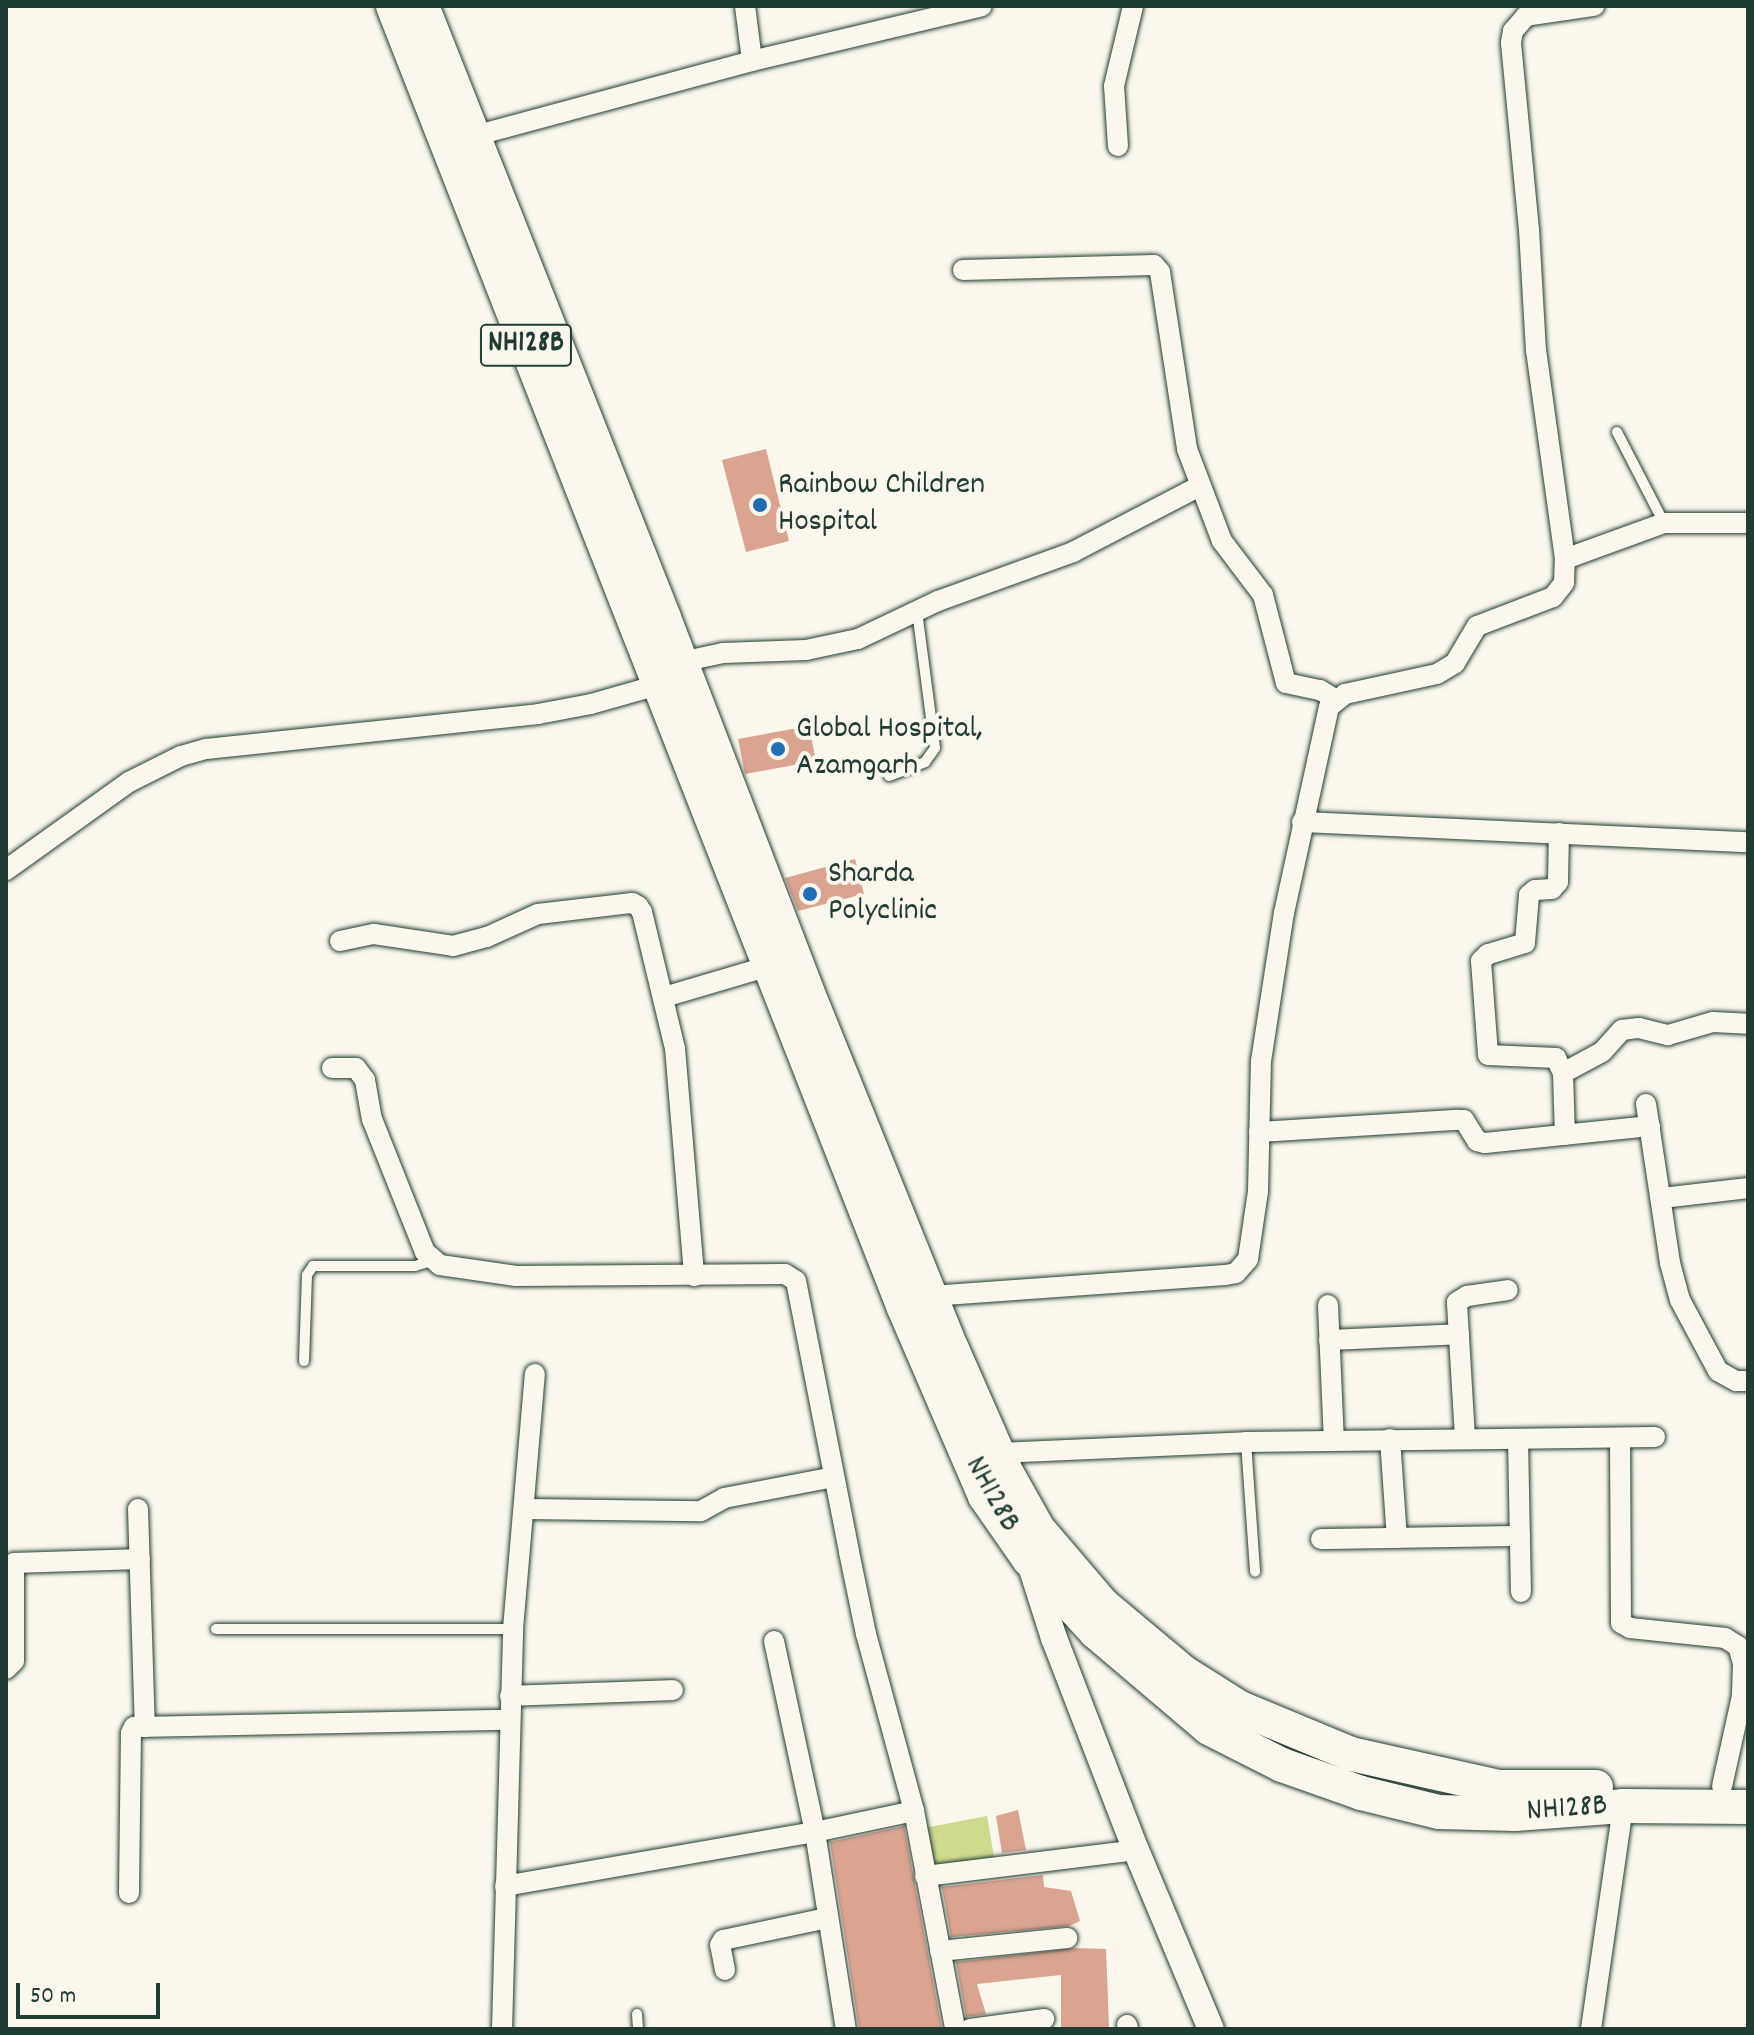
<!DOCTYPE html>
<style>
body{margin:0}
#map{position:relative;width:1754px;height:2035px;overflow:hidden;background:#fbf7ec;font-family:Dekko,sans-serif}
div>[style]{position:absolute}
[style*='--x']{left:calc(var(--x)*1px);top:calc(var(--y)*1px);width:calc(var(--w)*1px);rotate:calc(var(--a)*1deg)}
.green>*{inset:0;background:#cedb8e}
.building>*{inset:0;background:#daa491}
.roads{filter:drop-shadow(0 0 2px #1f3d34) drop-shadow(0 0 2px #1f3d34)}
.service>*{height:10px;margin:-5px;padding:0 5px;transform-origin:5px;border-radius:5px;background:#fbf7ec}
.minor>*{height:20px;margin:-10px;padding:0 10px;transform-origin:10px;border-radius:10px;background:#fbf7ec}
.tertiary>*{height:26px;margin:-13px;padding:0 13px;transform-origin:13px;border-radius:13px;background:#fbf7ec}
.trunk>*{height:34px;margin:-17px;padding:0 17px;transform-origin:17px;border-radius:17px;background:#fbf7ec}
.dots>*{width:22px;height:22px;translate:-50% -50%;box-sizing:border-box;border:4px solid #fbf7ec;border-radius:50%}
span{translate:-50% -50%;white-space:nowrap;text-align:center;line-height:1.15;-webkit-text-stroke:8px #fbf7ec;paint-order:stroke}
.shield-label span{padding:2px 6px;background:#fbf7ec;border:2px solid;border-radius:6px;-webkit-text-stroke-width:0}
.shield-label{font-size:30px;color:#1f3d34;font-weight:700}
.poi-label{font-size:32px;color:#1f3d34}
.left{translate:0 -50%;text-align:left}
.street-label{font-size:32px;color:#1f3d34}
.frame{position:absolute;inset:0;border:8px solid #1f3d34;pointer-events:none}
.scale{position:absolute;left:16px;top:1983px;width:144px;height:36px;box-sizing:border-box;border:4px solid #1f3d34;border-top:0;padding-left:10px;font-size:24px;line-height:28px;white-space:nowrap;color:#1f3d34;-webkit-text-stroke:6px #fbf7ec;paint-order:stroke}
</style>
<div id="map">
<div class="green">
<div style="clip-path:polygon(987px 1816px,995px 1863px,931px 1870px,924px 1828px)"></div>
</div>
<div class="building">
<div style="clip-path:polygon(766px 449px,789px 541px,746px 552px,722px 460px)"></div>
<div style="clip-path:polygon(809px 726px,816px 761px,745px 774px,738px 739px)"></div>
<div style="clip-path:polygon(855px 859px,864px 894px,798px 911px,785px 878px)"></div>
<div style="clip-path:polygon(1018px 1810px,1026px 1850px,1002px 1853px,996px 1816px)"></div>
<div style="clip-path:polygon(904px 1826px,942px 2029px,859px 2029px,830px 1842px)"></div>
<div style="clip-path:polygon(1043px 1875px,1044px 1887px,1071px 1891px,1080px 1921px,1069px 1926px,951px 1937px,942px 1887px)"></div>
<div style="clip-path:polygon(1075px 1948px,1106px 1949px,1109px 2027px,1061px 2029px,1061px 1975px,977px 1984px,986px 2014px,966px 2017px,956px 1962px)"></div>
</div>
<div class="roads">
<div class="service">
<div style="--x:1617;--y:432;--w:102;--a:62.7"></div>
<div style="--x:889;--y:776;--w:39;--a:-21"></div>
<div style="--x:925;--y:762;--w:17;--a:-54"></div>
<div style="--x:935;--y:748;--w:138;--a:-97.5"></div>
<div style="--x:304;--y:1361;--w:86;--a:-88"></div>
<div style="--x:307;--y:1275;--w:11;--a:-56"></div>
<div style="--x:313;--y:1266;--w:102;--a:0"></div>
<div style="--x:415;--y:1266;--w:17;--a:-17"></div>
<div style="--x:1246;--y:1442;--w:130;--a:86"></div>
<div style="--x:216;--y:1629;--w:297;--a:0"></div>
<div style="--x:637;--y:2014;--w:15;--a:86"></div>
</div>
<div class="minor">
<div style="--x:745;--y:6;--w:55;--a:82.7"></div>
<div style="--x:474;--y:136;--w:288;--a:-15.1"></div>
<div style="--x:752;--y:61;--w:236;--a:-13.4"></div>
<div style="--x:1118;--y:146;--w:60;--a:-93.8"></div>
<div style="--x:1114;--y:86;--w:82;--a:-76.6"></div>
<div style="--x:963;--y:270;--w:191;--a:-1.5"></div>
<div style="--x:1154;--y:265;--w:9;--a:49"></div>
<div style="--x:1160;--y:272;--w:179;--a:81.3"></div>
<div style="--x:1187;--y:449;--w:98;--a:69.2"></div>
<div style="--x:1222;--y:541;--w:68;--a:52.8"></div>
<div style="--x:1263;--y:595;--w:91;--a:75.4"></div>
<div style="--x:1286;--y:683;--w:35;--a:12"></div>
<div style="--x:1320;--y:690;--w:17;--a:31"></div>
<div style="--x:1565;--y:559;--w:105;--a:-20"></div>
<div style="--x:1664;--y:523;--w:84;--a:0"></div>
<div style="--x:681;--y:662;--w:43;--a:-12.1"></div>
<div style="--x:723;--y:653;--w:83;--a:-2.1"></div>
<div style="--x:806;--y:650;--w:53;--a:-11.9"></div>
<div style="--x:858;--y:639;--w:89;--a:-25.4"></div>
<div style="--x:938;--y:601;--w:144;--a:-19.9"></div>
<div style="--x:1073;--y:552;--w:143;--a:-27.5"></div>
<div style="--x:1302;--y:822;--w:446;--a:2.6"></div>
<div style="--x:1559;--y:833;--w:49;--a:91.2"></div>
<div style="--x:1558;--y:882;--w:9;--a:131"></div>
<div style="--x:1552;--y:889;--w:17;--a:177"></div>
<div style="--x:1535;--y:890;--w:8;--a:140"></div>
<div style="--x:1529;--y:895;--w:48;--a:94.8"></div>
<div style="--x:1525;--y:943;--w:39;--a:163"></div>
<div style="--x:1488;--y:954;--w:10;--a:135"></div>
<div style="--x:1481;--y:961;--w:94;--a:85.7"></div>
<div style="--x:1488;--y:1055;--w:68;--a:2.5"></div>
<div style="--x:1556;--y:1058;--w:17;--a:65"></div>
<div style="--x:1563;--y:1073;--w:62;--a:88.2"></div>
<div style="--x:6;--y:870;--w:151;--a:-35.6"></div>
<div style="--x:129;--y:782;--w:58;--a:-26.6"></div>
<div style="--x:181;--y:756;--w:26;--a:-16"></div>
<div style="--x:206;--y:749;--w:334;--a:-6"></div>
<div style="--x:538;--y:714;--w:54;--a:-10.7"></div>
<div style="--x:591;--y:704;--w:70;--a:-15.8"></div>
<div style="--x:340;--y:941;--w:35;--a:-12"></div>
<div style="--x:374;--y:934;--w:80;--a:8.6"></div>
<div style="--x:453;--y:946;--w:35;--a:-15"></div>
<div style="--x:487;--y:937;--w:56;--a:-24.3"></div>
<div style="--x:538;--y:914;--w:95;--a:-6.7"></div>
<div style="--x:632;--y:903;--w:7;--a:27"></div>
<div style="--x:638;--y:906;--w:7;--a:56"></div>
<div style="--x:642;--y:912;--w:140;--a:76.4"></div>
<div style="--x:675;--y:1048;--w:229;--a:85.2"></div>
<div style="--x:664;--y:997;--w:109;--a:-16.4"></div>
<div style="--x:332;--y:1068;--w:24;--a:0"></div>
<div style="--x:356;--y:1068;--w:15;--a:53"></div>
<div style="--x:365;--y:1080;--w:40;--a:80"></div>
<div style="--x:372;--y:1119;--w:143;--a:68.3"></div>
<div style="--x:425;--y:1252;--w:20;--a:41"></div>
<div style="--x:440;--y:1265;--w:77;--a:8.2"></div>
<div style="--x:516;--y:1276;--w:269;--a:-0.4"></div>
<div style="--x:785;--y:1274;--w:13;--a:32"></div>
<div style="--x:796;--y:1281;--w:276;--a:78.9"></div>
<div style="--x:849;--y:1552;--w:84;--a:78.3"></div>
<div style="--x:866;--y:1634;--w:183;--a:74.8"></div>
<div style="--x:914;--y:1811;--w:222;--a:79.3"></div>
<div style="--x:1563;--y:1073;--w:44;--a:-28.3"></div>
<div style="--x:1602;--y:1052;--w:30;--a:-48"></div>
<div style="--x:1622;--y:1030;--w:17;--a:-7"></div>
<div style="--x:1639;--y:1028;--w:30;--a:14"></div>
<div style="--x:1668;--y:1035;--w:47;--a:-16.1"></div>
<div style="--x:1713;--y:1022;--w:35;--a:3"></div>
<div style="--x:1646;--y:1104;--w:161;--a:81.4"></div>
<div style="--x:1670;--y:1263;--w:38;--a:75"></div>
<div style="--x:1680;--y:1300;--w:81;--a:61.8"></div>
<div style="--x:1718;--y:1371;--w:21;--a:29"></div>
<div style="--x:1736;--y:1381;--w:12;--a:0"></div>
<div style="--x:1259;--y:1132;--w:199;--a:-3.5"></div>
<div style="--x:1458;--y:1120;--w:6;--a:0"></div>
<div style="--x:1464;--y:1120;--w:25;--a:58"></div>
<div style="--x:1477;--y:1141;--w:8;--a:14"></div>
<div style="--x:1485;--y:1143;--w:166;--a:-5.9"></div>
<div style="--x:1662;--y:1198;--w:87;--a:-6.6"></div>
<div style="--x:931;--y:1296;--w:295;--a:-4.1"></div>
<div style="--x:1225;--y:1275;--w:11;--a:-10"></div>
<div style="--x:1236;--y:1273;--w:18;--a:-49"></div>
<div style="--x:1248;--y:1259;--w:69;--a:-81.6"></div>
<div style="--x:1258;--y:1191;--w:130;--a:-88.7"></div>
<div style="--x:1261;--y:1061;--w:150;--a:-81.2"></div>
<div style="--x:1284;--y:913;--w:211;--a:-77.7"></div>
<div style="--x:1329;--y:707;--w:21;--a:-39"></div>
<div style="--x:1345;--y:694;--w:94;--a:-12.3"></div>
<div style="--x:1437;--y:674;--w:21;--a:-31"></div>
<div style="--x:1455;--y:663;--w:43;--a:-59.3"></div>
<div style="--x:1477;--y:626;--w:81;--a:-20.9"></div>
<div style="--x:1553;--y:597;--w:18;--a:-52"></div>
<div style="--x:1564;--y:583;--w:24;--a:-88"></div>
<div style="--x:1565;--y:559;--w:210;--a:-97.9"></div>
<div style="--x:1536;--y:351;--w:121;--a:-93.3"></div>
<div style="--x:1529;--y:230;--w:188;--a:-95.5"></div>
<div style="--x:1511;--y:43;--w:12;--a:-81"></div>
<div style="--x:1513;--y:31;--w:20;--a:-49"></div>
<div style="--x:1526;--y:16;--w:69;--a:-8.4"></div>
<div style="--x:1328;--y:1305;--w:135;--a:87.5"></div>
<div style="--x:1329;--y:1340;--w:130;--a:-2.6"></div>
<div style="--x:1465;--y:1438;--w:136;--a:-93.4"></div>
<div style="--x:1457;--y:1302;--w:12;--a:-31"></div>
<div style="--x:1467;--y:1296;--w:41;--a:-8.3"></div>
<div style="--x:1620;--y:1438;--w:185;--a:89.7"></div>
<div style="--x:1621;--y:1623;--w:10;--a:29"></div>
<div style="--x:1630;--y:1628;--w:96;--a:6"></div>
<div style="--x:1725;--y:1638;--w:15;--a:32"></div>
<div style="--x:1738;--y:1646;--w:19;--a:74"></div>
<div style="--x:1743;--y:1664;--w:32;--a:92"></div>
<div style="--x:1742;--y:1696;--w:92;--a:102.5"></div>
<div style="--x:1390;--y:1439;--w:99;--a:86"></div>
<div style="--x:1518;--y:1439;--w:153;--a:88.9"></div>
<div style="--x:998;--y:1453;--w:248;--a:-2.5"></div>
<div style="--x:1246;--y:1442;--w:409;--a:-0.7"></div>
<div style="--x:138;--y:1509;--w:218;--a:88.2"></div>
<div style="--x:525;--y:1509;--w:176;--a:0.7"></div>
<div style="--x:701;--y:1511;--w:26;--a:-29"></div>
<div style="--x:724;--y:1498;--w:112;--a:-10.8"></div>
<div style="--x:1321;--y:1539;--w:199;--a:-0.9"></div>
<div style="--x:774;--y:1641;--w:195;--a:77.9"></div>
<div style="--x:815;--y:1832;--w:199;--a:81.1"></div>
<div style="--x:6;--y:1669;--w:11;--a:-45"></div>
<div style="--x:14;--y:1661;--w:98;--a:-90"></div>
<div style="--x:14;--y:1563;--w:126;--a:-1.8"></div>
<div style="--x:510;--y:1696;--w:163;--a:-2.1"></div>
<div style="--x:925;--y:1876;--w:213;--a:-7"></div>
<div style="--x:505;--y:1886;--w:315;--a:-9.9"></div>
<div style="--x:815;--y:1832;--w:101;--a:-12"></div>
<div style="--x:129;--y:1893;--w:160;--a:-89.3"></div>
<div style="--x:131;--y:1733;--w:7;--a:-63"></div>
<div style="--x:134;--y:1727;--w:375;--a:-1.1"></div>
<div style="--x:940;--y:1951;--w:128;--a:-5.8"></div>
<div style="--x:725;--y:1970;--w:25;--a:-101"></div>
<div style="--x:720;--y:1945;--w:6;--a:-59"></div>
<div style="--x:723;--y:1940;--w:106;--a:-11.9"></div>
<div style="--x:1127;--y:2025;--w:4;--a:76"></div>
<div style="--x:502;--y:2029;--w:400;--a:-88.4"></div>
<div style="--x:513;--y:1629;--w:256;--a:-85.1"></div>
<div style="--x:970;--y:2029;--w:75;--a:-7.7"></div>
<div style="--x:1591;--y:2029;--w:225;--a:-81.8"></div>
</div>
<div class="tertiary">
<div style="--x:1030;--y:1563;--w:79;--a:72.3"></div>
<div style="--x:1054;--y:1638;--w:227;--a:68.9"></div>
<div style="--x:1136;--y:1850;--w:194;--a:67.3"></div>
</div>
<div class="trunk">
<div style="--x:393;--y:6;--w:1399;--a:68.57"></div>
<div style="--x:904;--y:1308;--w:205;--a:66.7"></div>
<div style="--x:985;--y:1496;--w:77;--a:55.1"></div>
<div style="--x:1029;--y:1559;--w:99;--a:47.5"></div>
<div style="--x:1096;--y:1632;--w:148;--a:40.3"></div>
<div style="--x:1209;--y:1728;--w:82;--a:26.9"></div>
<div style="--x:1282;--y:1765;--w:84;--a:19.5"></div>
<div style="--x:1361;--y:1793;--w:80;--a:13.7"></div>
<div style="--x:1439;--y:1812;--w:76;--a:1.5"></div>
<div style="--x:1515;--y:1814;--w:108;--a:-4.2"></div>
<div style="--x:1623;--y:1806;--w:125;--a:0.5"></div>
<div style="--x:422;--y:6;--w:658;--a:68.42"></div>
<div style="--x:664;--y:618;--w:399;--a:69"></div>
<div style="--x:807;--y:991;--w:386;--a:68"></div>
<div style="--x:952;--y:1349;--w:132;--a:66.3"></div>
<div style="--x:1005;--y:1470;--w:68;--a:60.8"></div>
<div style="--x:1038;--y:1529;--w:100;--a:49.5"></div>
<div style="--x:1103;--y:1605;--w:104;--a:39.9"></div>
<div style="--x:1183;--y:1672;--w:67;--a:32.3"></div>
<div style="--x:1240;--y:1708;--w:120;--a:22.5"></div>
<div style="--x:1351;--y:1754;--w:152;--a:12.6"></div>
<div style="--x:1499;--y:1787;--w:97;--a:0"></div>
</div>
</div>
<div class="dots">
<div style="left:760px;top:505px;background:#1f6fb2"></div>
<div style="left:778px;top:749px;background:#1f6fb2"></div>
<div style="left:810px;top:894px;background:#1f6fb2"></div>
</div>
<div class="shield-label">
<span style="left:526px;top:345px">NH128B</span>
</div>
<div class="poi-label">
<span class="left" style="left:778px;top:505px">Rainbow Children<br>Hospital</span>
<span class="left" style="left:796px;top:749px">Global Hospital,<br>Azamgarh</span>
<span class="left" style="left:828px;top:894px">Sharda<br>Polyclinic</span>
</div>
<div class="street-label">
<span style="left:991px;top:1495px;rotate:61deg">NH128B</span>
<span style="left:1567px;top:1810px;rotate:-4deg">NH128B</span>
</div>
<div class="frame"></div>
<div class="scale">50 m</div>
</div>
